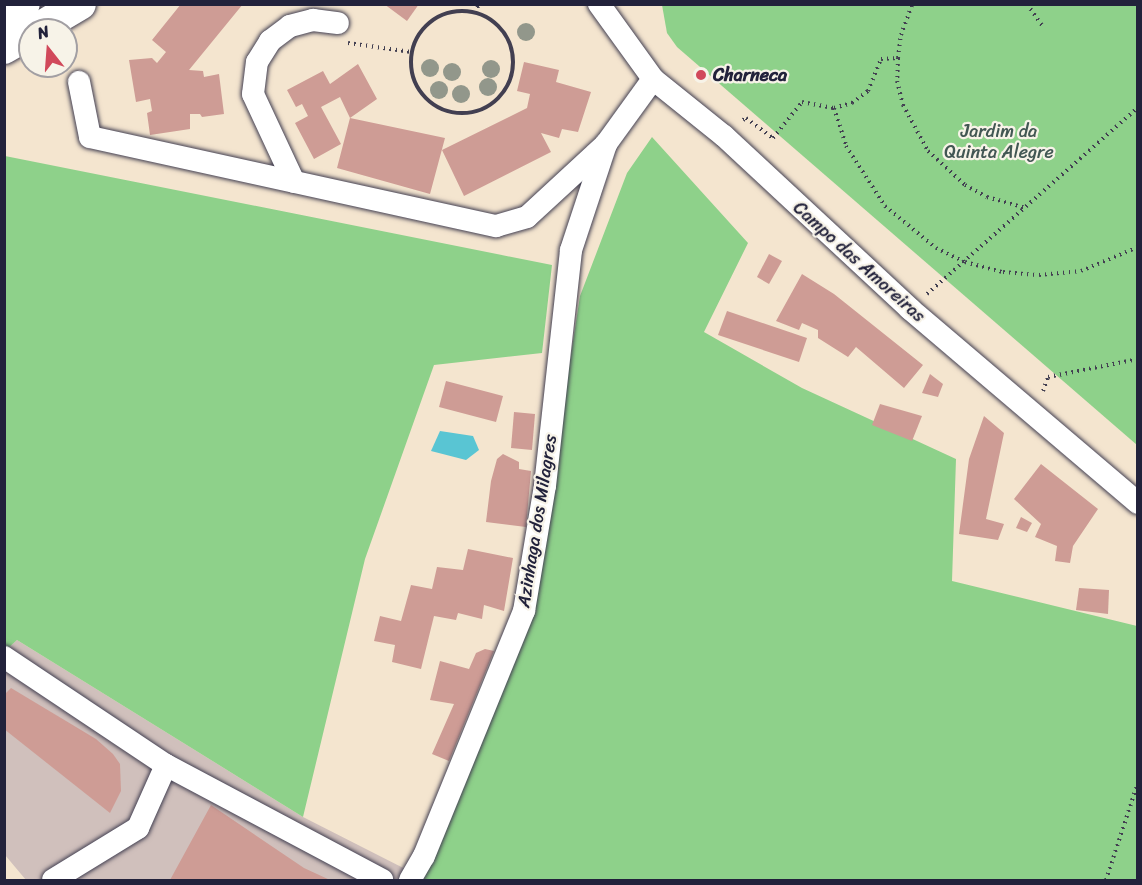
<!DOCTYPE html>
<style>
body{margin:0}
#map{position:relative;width:1142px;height:885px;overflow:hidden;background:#f4e5cf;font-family:Sriracha,sans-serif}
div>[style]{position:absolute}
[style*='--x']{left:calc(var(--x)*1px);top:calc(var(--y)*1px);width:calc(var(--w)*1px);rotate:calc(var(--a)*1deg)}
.industrial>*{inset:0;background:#d0c0bc}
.green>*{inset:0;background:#8ed18a}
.water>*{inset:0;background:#59c5d3}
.building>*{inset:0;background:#ce9c95}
.path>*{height:4px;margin-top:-2px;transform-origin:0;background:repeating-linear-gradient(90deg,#423f51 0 1.5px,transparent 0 6px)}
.path>.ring{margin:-2px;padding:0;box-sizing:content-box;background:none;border:4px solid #423f51;border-radius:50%}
.roads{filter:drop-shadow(0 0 2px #423f51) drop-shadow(0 0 2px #423f51)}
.street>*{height:22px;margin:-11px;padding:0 11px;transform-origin:11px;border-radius:11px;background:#fff}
.secondary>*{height:32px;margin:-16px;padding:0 16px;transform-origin:16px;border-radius:16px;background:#fff}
.trees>*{width:18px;height:18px;margin:-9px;border-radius:50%;background:#92978b}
.dots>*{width:16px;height:16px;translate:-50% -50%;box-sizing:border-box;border:3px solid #f7f3e8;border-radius:50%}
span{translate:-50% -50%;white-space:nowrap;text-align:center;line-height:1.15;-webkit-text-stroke:4.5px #f7f3e8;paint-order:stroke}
.poi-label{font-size:18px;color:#22223b;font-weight:700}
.left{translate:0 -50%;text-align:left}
.park-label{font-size:18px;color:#425753}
.street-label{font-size:18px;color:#22223b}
.frame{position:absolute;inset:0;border:6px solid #22223b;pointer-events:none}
.north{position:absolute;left:18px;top:18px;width:60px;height:60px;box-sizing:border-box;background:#f7f3e8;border:2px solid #a29fa3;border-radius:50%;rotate:343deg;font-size:16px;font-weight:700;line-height:24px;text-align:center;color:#22223b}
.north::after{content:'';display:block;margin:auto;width:21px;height:27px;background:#d1495b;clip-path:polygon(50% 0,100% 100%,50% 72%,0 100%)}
</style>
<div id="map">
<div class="industrial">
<div style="clip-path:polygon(17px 640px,303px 817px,427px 880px,26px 880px,5px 855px,5px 651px)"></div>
</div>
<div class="green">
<div style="clip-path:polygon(662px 5px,1137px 5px,1137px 445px,677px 47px,667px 33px)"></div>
<div style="clip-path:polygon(652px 137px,748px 243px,704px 332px,802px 388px,956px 459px,952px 581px,1137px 626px,1137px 880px,423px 879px,531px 614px,580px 296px,627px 173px)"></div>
<div style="clip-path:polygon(5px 156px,552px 265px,542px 353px,434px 365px,365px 559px,303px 817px,17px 640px,5px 651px)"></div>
</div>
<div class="water">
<div style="clip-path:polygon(440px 431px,473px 436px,479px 450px,466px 460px,431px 451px)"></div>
</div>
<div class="building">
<div style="clip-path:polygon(181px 4px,243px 4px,189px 70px,203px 71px,204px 77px,219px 74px,224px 114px,202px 117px,200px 114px,190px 114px,190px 129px,150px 135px,147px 113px,152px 111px,150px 99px,136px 102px,129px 60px,152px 58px,157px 63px,166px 52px,152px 40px)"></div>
<div style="clip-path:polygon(384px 4px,419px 4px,407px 21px)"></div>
<div style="clip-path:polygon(524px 62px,559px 70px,556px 82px,591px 92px,578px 132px,562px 129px,559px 138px,541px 133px,551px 152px,464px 196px,442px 150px,527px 108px,530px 94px,517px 91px)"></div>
<div style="clip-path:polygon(358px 64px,377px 99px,350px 118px,445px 138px,430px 194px,337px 168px,350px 118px,340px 97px,321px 107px,341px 144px,314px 159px,295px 123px,308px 116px,302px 104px,296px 107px,287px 90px,323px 71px,330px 84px)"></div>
<div style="clip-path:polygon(769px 254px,782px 261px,769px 284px,757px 277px)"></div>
<div style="clip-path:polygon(802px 274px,834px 294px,923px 365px,904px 388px,856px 347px,848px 357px,818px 338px,818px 330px,802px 323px,799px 330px,776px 321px)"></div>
<div style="clip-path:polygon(727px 311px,807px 338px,799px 362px,718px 335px)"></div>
<div style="clip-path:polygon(930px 374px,943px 384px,938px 397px,922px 393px)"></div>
<div style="clip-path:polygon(446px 381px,503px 396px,496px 422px,439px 407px)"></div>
<div style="clip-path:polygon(880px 404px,922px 416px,912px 441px,872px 425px)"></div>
<div style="clip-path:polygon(514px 412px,535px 414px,532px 450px,511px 448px)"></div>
<div style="clip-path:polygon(984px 416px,1004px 433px,986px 519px,1004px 524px,998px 540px,959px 534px,969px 459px)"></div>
<div style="clip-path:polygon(503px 454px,519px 462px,519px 469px,531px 471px,526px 527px,486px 522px,491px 481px,497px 459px)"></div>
<div style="clip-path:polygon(1041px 464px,1098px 509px,1073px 546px,1070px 563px,1055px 561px,1057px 546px,1035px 537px,1041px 524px,1014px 499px)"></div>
<div style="clip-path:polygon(1021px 517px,1032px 523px,1027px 532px,1016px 528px)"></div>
<div style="clip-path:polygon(468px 549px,513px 558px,504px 611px,484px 605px,482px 619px,458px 613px,456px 620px,434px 616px,421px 669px,392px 662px,395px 645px,374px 641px,380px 616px,401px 621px,411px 585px,432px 589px,437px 567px,463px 570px)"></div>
<div style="clip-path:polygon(1079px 588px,1109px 590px,1108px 614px,1076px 610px)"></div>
<div style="clip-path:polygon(485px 649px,494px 651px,449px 761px,432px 754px,454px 704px,430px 700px,440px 661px,469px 669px,476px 653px)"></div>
<div style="clip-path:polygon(11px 688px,96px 739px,113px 754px,120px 764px,121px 791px,110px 813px,4px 729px,4px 695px)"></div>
<div style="clip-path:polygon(211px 805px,304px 868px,330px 880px,170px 880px)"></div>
</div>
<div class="path">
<div style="--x:1027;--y:4;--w:28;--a:55"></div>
<div class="ring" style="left:411px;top:11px;width:98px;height:98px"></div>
<div style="--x:475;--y:13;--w:10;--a:-66"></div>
<div style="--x:348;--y:43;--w:64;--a:8.1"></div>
<div style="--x:898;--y:58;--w:23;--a:92"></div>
<div style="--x:897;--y:81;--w:25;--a:76"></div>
<div style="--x:903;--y:105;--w:52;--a:61.5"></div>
<div style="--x:928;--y:151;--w:50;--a:42.6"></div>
<div style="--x:965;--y:185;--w:25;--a:29"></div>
<div style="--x:987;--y:197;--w:41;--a:15.8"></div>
<div style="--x:834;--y:108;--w:40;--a:72"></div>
<div style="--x:846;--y:146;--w:72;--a:57"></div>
<div style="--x:885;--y:206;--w:66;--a:39.5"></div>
<div style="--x:936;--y:248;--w:32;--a:26"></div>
<div style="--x:965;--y:262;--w:39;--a:15"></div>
<div style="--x:1003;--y:272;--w:36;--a:5"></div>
<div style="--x:1039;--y:275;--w:42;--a:-5.4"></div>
<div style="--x:1081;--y:271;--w:62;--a:-22.8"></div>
<div style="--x:743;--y:120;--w:4;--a:-34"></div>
<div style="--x:746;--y:118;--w:34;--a:37"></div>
<div style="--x:773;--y:138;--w:46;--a:-51.1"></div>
<div style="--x:802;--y:102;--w:33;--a:11"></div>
<div style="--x:834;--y:108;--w:19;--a:-16"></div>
<div style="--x:852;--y:103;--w:20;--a:-37"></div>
<div style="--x:868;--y:91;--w:35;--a:-68"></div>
<div style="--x:881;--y:59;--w:17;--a:-3"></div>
<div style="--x:898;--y:58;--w:23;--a:-83"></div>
<div style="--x:901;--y:35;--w:33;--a:-70"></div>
<div style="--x:927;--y:294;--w:282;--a:-41.5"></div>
<div style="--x:1043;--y:391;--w:15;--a:-70"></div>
<div style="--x:1048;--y:377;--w:92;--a:-11.3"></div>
<div style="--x:1106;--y:880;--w:103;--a:-71.9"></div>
</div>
<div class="roads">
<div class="street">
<div style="--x:599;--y:4;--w:92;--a:54.2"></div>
<div style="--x:653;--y:79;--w:91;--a:38.8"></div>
<div style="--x:724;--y:136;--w:254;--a:42.9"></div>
<div style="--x:910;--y:309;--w:299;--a:40.4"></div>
<div style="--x:79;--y:82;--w:56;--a:78.7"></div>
<div style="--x:90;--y:137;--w:416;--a:12.4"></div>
<div style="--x:496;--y:226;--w:32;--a:-16"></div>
<div style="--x:527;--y:217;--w:108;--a:-42.7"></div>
<div style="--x:606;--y:144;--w:80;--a:-54.1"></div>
<div style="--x:294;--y:182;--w:97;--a:-115"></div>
<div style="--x:253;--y:94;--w:32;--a:-83"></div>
<div style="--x:257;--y:62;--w:25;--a:-58"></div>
<div style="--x:270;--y:41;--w:25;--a:-37"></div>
<div style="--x:290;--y:26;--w:24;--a:-15"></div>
<div style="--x:313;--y:20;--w:25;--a:7"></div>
<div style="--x:4;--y:657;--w:195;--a:33.7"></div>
<div style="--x:166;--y:765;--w:245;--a:28"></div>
<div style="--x:53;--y:880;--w:100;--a:-31.5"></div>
<div style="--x:138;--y:828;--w:69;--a:-66"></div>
<div style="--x:410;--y:880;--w:28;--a:-60"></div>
<div style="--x:424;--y:856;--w:265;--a:-67.8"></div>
<div style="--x:524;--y:611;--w:127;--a:-80.5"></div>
<div style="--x:545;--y:486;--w:237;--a:-83.7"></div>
<div style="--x:571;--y:250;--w:112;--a:-71.7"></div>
</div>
<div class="secondary">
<div style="--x:4;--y:16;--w:23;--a:-31"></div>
<div style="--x:36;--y:30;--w:51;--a:-30.6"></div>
<div style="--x:4;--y:48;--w:30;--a:-30"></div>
</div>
</div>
<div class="trees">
<div style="left:526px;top:32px"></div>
<div style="left:430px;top:68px"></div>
<div style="left:491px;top:69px"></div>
<div style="left:452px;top:72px"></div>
<div style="left:488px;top:87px"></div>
<div style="left:439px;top:90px"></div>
<div style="left:461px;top:94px"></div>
</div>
<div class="dots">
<div style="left:701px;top:75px;background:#d1495b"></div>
</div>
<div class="poi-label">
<span class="left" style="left:713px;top:75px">Charneca</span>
</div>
<div class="park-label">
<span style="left:999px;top:142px">Jardim da<br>Quinta Alegre</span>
</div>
<div class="street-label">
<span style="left:859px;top:262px;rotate:42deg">Campo das Amoreiras</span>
<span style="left:537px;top:521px;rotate:-81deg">Azinhaga dos Milagres</span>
</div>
<div class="frame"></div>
<div class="north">N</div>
</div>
